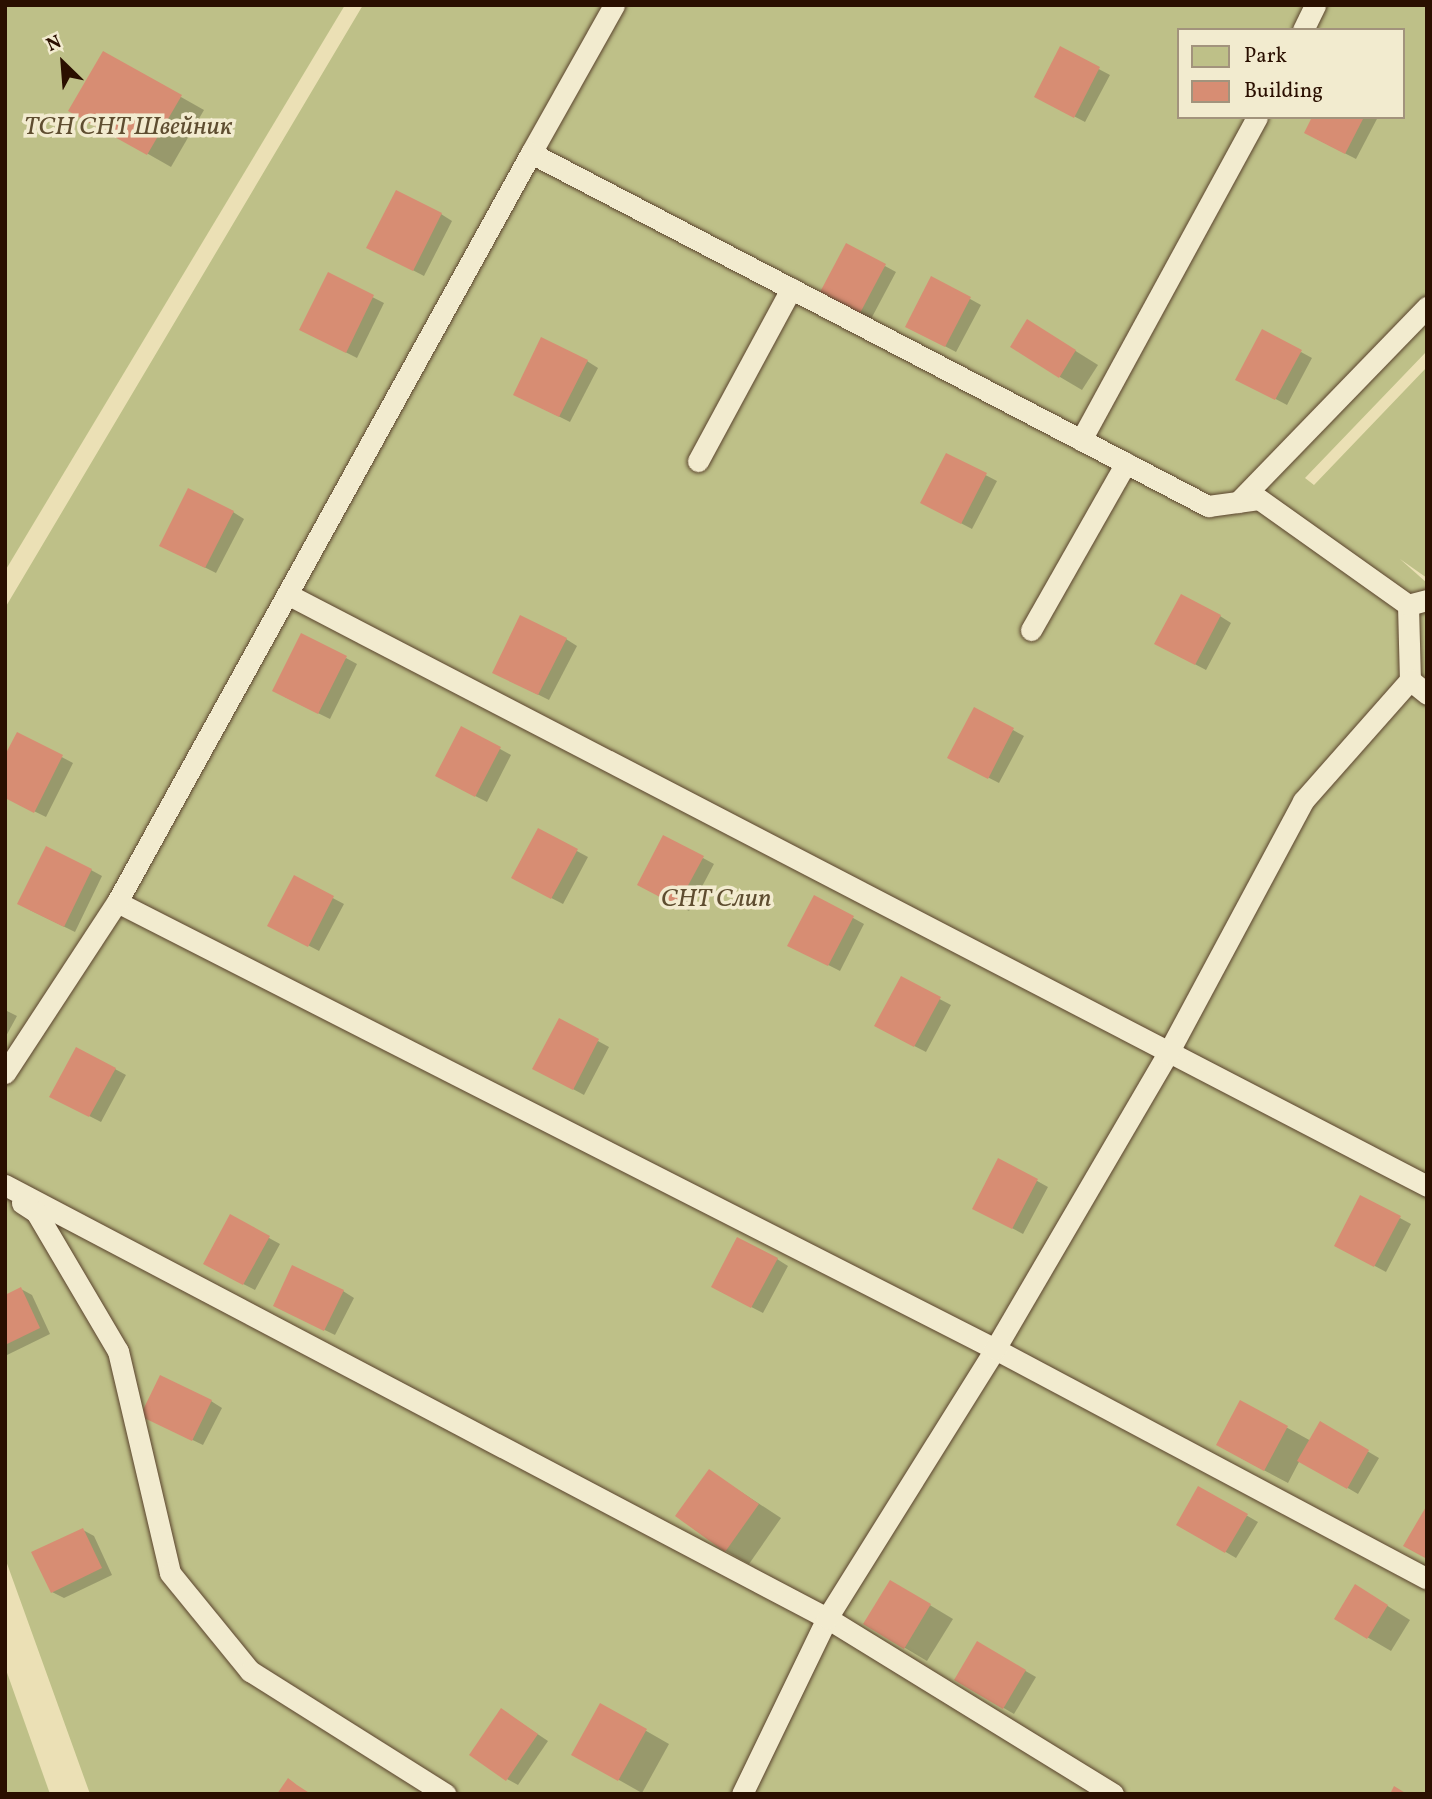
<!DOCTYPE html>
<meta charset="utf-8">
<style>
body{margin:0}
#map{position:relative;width:1432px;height:1799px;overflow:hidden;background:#ebe0b5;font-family:Vollkorn,serif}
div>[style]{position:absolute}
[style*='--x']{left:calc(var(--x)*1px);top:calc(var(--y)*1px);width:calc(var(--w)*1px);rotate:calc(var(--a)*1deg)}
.green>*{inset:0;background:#bec088}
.shadow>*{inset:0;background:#0003}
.building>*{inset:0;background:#d78d73}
.roads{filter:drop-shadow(0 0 2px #5a432d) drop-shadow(0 0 2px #5a432d)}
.lane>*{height:21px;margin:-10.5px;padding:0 10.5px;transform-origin:10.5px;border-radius:10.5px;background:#f2ebcf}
span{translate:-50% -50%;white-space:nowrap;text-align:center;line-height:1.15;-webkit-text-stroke:7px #f2ebcf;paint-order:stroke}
.park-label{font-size:26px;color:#5e4d30;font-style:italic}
.frame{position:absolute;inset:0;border:7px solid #2a0f00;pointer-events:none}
.legend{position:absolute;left:1177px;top:28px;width:228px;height:91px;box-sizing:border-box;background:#f2ebcf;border:2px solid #a2937c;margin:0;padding:9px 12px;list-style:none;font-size:21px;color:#2a0f00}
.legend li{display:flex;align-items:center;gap:14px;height:35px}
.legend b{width:35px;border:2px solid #a2937c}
.north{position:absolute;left:28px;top:28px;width:70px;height:70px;-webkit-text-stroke:5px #f2ebcf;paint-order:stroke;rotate:335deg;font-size:19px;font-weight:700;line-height:28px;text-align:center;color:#2a0f00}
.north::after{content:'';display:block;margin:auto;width:24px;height:32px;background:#2a0f00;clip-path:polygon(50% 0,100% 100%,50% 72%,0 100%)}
</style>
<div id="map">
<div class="green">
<div style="clip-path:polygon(5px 5px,345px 5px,5px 571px)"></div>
<div style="clip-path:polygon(evenodd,363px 5px,1427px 5px,1427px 351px,1305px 478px,1314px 485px,1427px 367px,1427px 578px,1400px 559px,1427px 583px,1427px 677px,1420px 698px,1427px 702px,1427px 1794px,90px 1794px,5px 1558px,5px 608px,363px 5px,1178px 30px,1402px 30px,1402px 117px,1178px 117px,1178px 30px)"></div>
<div style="clip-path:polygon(5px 1667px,50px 1794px,5px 1794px)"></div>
</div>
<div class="shadow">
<div style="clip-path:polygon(1061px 49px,1110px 75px,1085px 122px,1047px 102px)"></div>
<div style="clip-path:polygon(103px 53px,204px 110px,171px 167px,71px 110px)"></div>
<div style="clip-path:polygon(1314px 117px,1378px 117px,1356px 159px,1317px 139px)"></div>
<div style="clip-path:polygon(441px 214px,452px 221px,424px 276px,380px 253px)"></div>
<div style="clip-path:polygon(885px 266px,896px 272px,871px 319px,832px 299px)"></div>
<div style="clip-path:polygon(329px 275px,384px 303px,357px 358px,312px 335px)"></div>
<div style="clip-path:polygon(932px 278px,981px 305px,956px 352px,918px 332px)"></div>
<div style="clip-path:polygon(1050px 335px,1098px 365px,1082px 390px,1060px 377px)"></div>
<div style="clip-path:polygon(1301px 352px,1312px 358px,1287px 405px,1249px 385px)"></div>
<div style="clip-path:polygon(587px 361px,598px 368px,570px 422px,526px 400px)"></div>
<div style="clip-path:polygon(947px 455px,997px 481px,972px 529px,934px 509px)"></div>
<div style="clip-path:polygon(233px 512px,244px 519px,216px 573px,172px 551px)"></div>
<div style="clip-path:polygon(1220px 616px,1231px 623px,1206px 670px,1168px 650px)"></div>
<div style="clip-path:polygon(566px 639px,577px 646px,549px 700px,505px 678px)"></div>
<div style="clip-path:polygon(346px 658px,357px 664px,330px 719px,285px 697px)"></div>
<div style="clip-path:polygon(462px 728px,511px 755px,487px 802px,448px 782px)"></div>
<div style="clip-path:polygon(1013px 730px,1024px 736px,999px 783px,960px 763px)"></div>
<div style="clip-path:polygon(18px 734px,73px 763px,46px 817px,5px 797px)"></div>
<div style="clip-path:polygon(538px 830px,588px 857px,563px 904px,524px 884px)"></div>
<div style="clip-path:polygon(703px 858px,714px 864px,689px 911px,650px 891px)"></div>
<div style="clip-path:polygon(91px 870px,102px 876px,75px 932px,30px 910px)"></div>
<div style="clip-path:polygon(295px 878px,344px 904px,319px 951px,281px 931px)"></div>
<div style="clip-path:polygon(815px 897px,864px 924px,840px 971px,801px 951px)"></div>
<div style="clip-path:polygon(901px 979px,951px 1005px,926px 1052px,887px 1032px)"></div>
<div style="clip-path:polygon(5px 1010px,17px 1016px,5px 1038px)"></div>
<div style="clip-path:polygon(598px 1041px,609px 1047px,584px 1095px,545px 1074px)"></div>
<div style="clip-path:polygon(115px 1069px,126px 1075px,101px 1122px,62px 1102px)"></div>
<div style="clip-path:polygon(999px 1160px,1048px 1187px,1023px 1234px,985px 1214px)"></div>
<div style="clip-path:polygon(231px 1217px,280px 1244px,255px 1290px,216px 1270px)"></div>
<div style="clip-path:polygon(1400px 1218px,1411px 1224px,1386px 1272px,1347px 1251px)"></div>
<div style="clip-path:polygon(777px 1259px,788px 1266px,763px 1313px,724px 1293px)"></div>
<div style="clip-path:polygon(21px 1289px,32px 1295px,50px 1334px,5px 1356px,5px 1296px)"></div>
<div style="clip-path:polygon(343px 1291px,354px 1298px,335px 1335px,286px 1311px)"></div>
<div style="clip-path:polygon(211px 1401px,222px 1408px,203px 1445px,153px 1421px)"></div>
<div style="clip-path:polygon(1241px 1402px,1311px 1441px,1321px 1424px,1379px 1458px,1358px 1494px,1300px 1460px,1288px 1483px,1241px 1458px)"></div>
<div style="clip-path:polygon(709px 1471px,781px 1518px,749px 1564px,726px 1551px)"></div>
<div style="clip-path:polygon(1199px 1488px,1258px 1522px,1236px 1558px,1178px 1524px)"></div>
<div style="clip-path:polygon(83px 1530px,94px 1536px,112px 1575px,64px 1598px,52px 1592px)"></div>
<div style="clip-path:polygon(913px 1595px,953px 1619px,927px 1661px,865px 1624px)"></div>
<div style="clip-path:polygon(1378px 1600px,1410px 1620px,1391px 1651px,1336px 1619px)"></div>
<div style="clip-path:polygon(977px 1643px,1036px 1677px,1014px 1714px,956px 1680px)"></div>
<div style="clip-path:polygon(601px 1705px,669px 1744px,642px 1793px,573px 1754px)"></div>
<div style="clip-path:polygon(512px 1717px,548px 1741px,518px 1785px,507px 1779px)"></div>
</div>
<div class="building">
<div style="clip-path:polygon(1060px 46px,1100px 67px,1074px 118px,1034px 97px)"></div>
<div style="clip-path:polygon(103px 51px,182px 95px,147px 155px,68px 111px)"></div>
<div style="clip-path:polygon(1312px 117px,1364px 117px,1345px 154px,1304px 133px)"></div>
<div style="clip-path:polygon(396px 190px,442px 213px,413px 271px,366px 248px)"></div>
<div style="clip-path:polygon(846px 243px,886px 264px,859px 315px,819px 294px)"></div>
<div style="clip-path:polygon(328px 272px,374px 295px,346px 353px,299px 330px)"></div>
<div style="clip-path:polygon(931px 276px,971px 297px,945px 347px,905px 327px)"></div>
<div style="clip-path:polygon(1027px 319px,1076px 350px,1059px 378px,1010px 347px)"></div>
<div style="clip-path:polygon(1262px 329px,1302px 350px,1275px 400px,1235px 380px)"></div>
<div style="clip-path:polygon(541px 337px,588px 360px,559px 417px,513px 395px)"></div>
<div style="clip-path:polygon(946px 453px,987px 473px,961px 524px,920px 503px)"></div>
<div style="clip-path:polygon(188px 488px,234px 511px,205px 568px,159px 546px)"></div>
<div style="clip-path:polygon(1181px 594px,1221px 615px,1195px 665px,1154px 644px)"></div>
<div style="clip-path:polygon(520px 615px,567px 638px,538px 695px,492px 673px)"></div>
<div style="clip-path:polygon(301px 633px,347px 656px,318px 714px,272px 691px)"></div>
<div style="clip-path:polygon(974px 707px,1014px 728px,988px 779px,947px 758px)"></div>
<div style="clip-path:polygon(461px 726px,501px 747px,475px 797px,435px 776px)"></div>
<div style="clip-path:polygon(17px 732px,63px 755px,34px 813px,5px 798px,5px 755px)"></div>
<div style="clip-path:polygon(538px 828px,578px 849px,551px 899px,511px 878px)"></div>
<div style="clip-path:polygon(663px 835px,704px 856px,677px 906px,637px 885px)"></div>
<div style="clip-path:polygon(46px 846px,92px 869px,64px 927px,17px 904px)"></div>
<div style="clip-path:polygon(294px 875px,334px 896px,308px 947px,267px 926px)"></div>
<div style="clip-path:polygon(814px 895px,854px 916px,828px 966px,787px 946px)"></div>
<div style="clip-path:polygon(901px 976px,941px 997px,914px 1047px,874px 1026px)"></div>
<div style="clip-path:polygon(559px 1018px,599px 1039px,573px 1090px,532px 1069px)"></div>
<div style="clip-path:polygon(76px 1047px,116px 1068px,89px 1117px,49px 1097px)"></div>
<div style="clip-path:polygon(998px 1158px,1038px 1179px,1012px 1229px,972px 1209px)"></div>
<div style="clip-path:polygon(1360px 1195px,1401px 1216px,1374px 1267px,1334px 1246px)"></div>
<div style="clip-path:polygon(230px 1214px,270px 1236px,243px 1285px,203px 1264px)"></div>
<div style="clip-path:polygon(737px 1237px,778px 1258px,751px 1308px,711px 1287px)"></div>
<div style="clip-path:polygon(292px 1265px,344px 1290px,324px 1331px,273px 1306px)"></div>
<div style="clip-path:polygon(21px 1287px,40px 1328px,5px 1345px,5px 1295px)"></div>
<div style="clip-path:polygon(160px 1375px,212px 1400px,192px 1441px,140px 1416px)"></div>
<div style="clip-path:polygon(1240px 1400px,1288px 1426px,1264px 1471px,1216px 1445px)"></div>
<div style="clip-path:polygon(1320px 1421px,1369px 1450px,1347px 1489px,1297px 1461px)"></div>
<div style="clip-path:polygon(709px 1469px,759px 1504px,725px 1552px,675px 1516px)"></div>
<div style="clip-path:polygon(1198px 1486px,1248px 1514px,1225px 1553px,1176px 1525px)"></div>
<div style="clip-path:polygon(1427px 1505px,1427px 1559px,1403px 1546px)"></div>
<div style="clip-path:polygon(83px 1528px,102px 1568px,51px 1593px,31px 1552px)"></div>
<div style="clip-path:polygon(890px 1580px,931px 1604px,904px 1649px,863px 1624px)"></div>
<div style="clip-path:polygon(1355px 1584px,1388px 1605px,1367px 1639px,1334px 1619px)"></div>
<div style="clip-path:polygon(977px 1641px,1026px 1670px,1003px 1709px,954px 1680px)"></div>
<div style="clip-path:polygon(600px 1703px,647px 1729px,618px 1781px,571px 1755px)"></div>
<div style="clip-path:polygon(501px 1708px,538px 1734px,506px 1781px,469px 1755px)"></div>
<div style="clip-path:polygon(288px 1778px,297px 1785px,311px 1794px,277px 1794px)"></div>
<div style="clip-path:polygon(1394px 1786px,1407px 1794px,1390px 1794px)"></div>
</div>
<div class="roads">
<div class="lane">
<div style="--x:1303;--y:30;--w:28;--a:-64"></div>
<div style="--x:531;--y:153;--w:170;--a:-60.7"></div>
<div style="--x:1081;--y:440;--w:368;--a:-61.4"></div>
<div style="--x:698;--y:461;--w:196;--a:-61.6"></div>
<div style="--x:1238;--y:502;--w:272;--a:-45.9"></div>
<div style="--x:289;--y:595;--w:1282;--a:27.44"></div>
<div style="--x:1408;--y:605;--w:75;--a:88.5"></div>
<div style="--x:1410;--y:680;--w:22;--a:39"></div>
<div style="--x:1031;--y:630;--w:192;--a:-60.4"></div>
<div style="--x:117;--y:902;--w:985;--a:26.98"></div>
<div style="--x:995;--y:1349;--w:489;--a:28"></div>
<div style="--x:5;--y:1073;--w:204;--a:-56.8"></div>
<div style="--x:117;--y:902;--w:856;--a:-61.07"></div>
<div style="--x:531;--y:153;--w:764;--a:27.54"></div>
<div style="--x:1208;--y:506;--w:51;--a:-7.8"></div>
<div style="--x:1259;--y:499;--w:183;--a:35.4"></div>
<div style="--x:1408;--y:605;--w:20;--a:-15"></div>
<div style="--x:5;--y:1185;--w:929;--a:27.78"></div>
<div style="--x:827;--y:1618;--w:336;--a:31.6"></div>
<div style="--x:22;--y:1203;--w:17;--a:33"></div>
<div style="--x:36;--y:1212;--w:161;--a:59.5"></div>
<div style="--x:118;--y:1351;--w:228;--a:76.8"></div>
<div style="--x:170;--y:1573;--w:127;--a:50.8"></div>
<div style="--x:250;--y:1671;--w:231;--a:32.2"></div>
<div style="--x:742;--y:1794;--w:195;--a:-64.2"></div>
<div style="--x:827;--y:1618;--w:317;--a:-58"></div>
<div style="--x:995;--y:1349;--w:343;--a:-59.7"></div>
<div style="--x:1168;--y:1053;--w:286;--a:-61.8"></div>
<div style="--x:1303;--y:801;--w:162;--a:-48.5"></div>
</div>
</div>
<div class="park-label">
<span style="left:128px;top:128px">ТСН СНТ Швейник</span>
<span style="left:716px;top:900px">СНТ Слип</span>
</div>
<div class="frame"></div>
<ul class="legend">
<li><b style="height:19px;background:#bec088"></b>Park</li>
<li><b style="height:19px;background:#d78d73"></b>Building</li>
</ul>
<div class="north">N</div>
</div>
